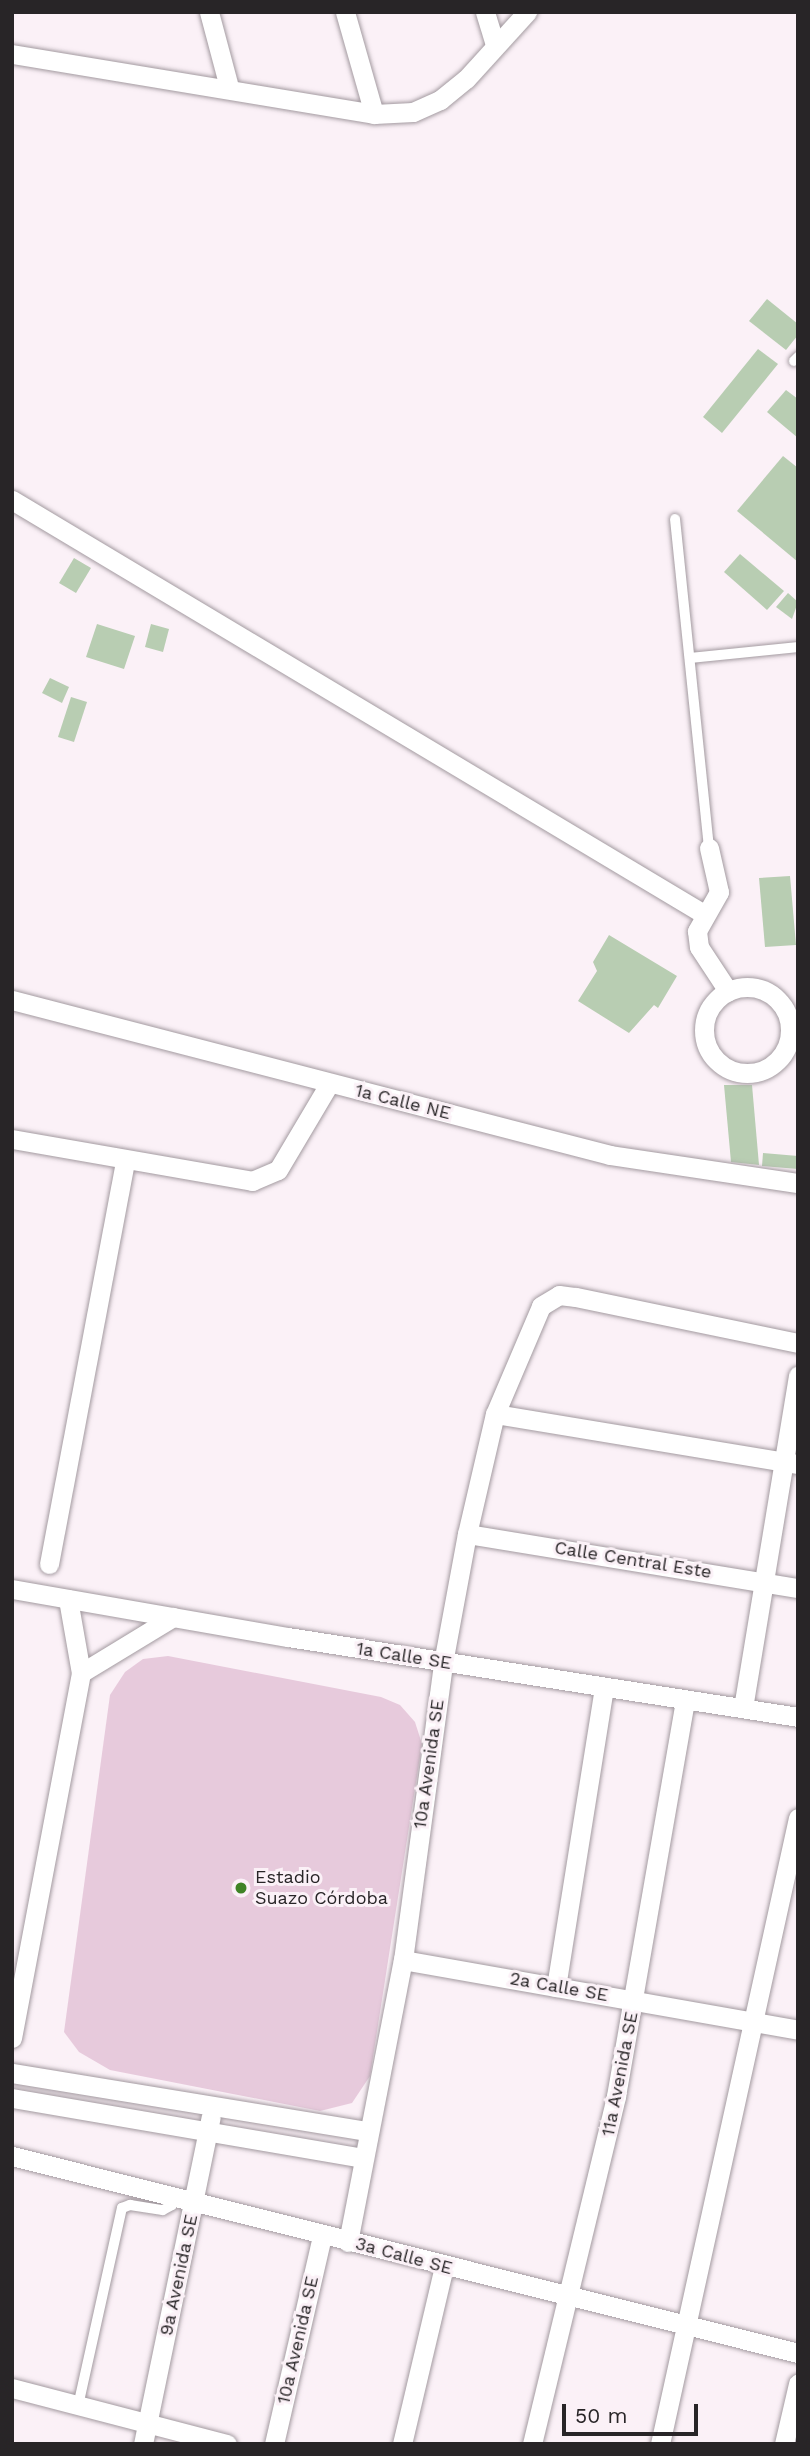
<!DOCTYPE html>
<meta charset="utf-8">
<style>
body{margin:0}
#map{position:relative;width:810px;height:2456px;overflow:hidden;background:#fbf1f7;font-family:"Work Sans",sans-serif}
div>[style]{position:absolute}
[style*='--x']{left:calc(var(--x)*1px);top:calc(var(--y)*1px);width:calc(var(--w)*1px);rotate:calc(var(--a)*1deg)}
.green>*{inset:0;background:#e7cadc}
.building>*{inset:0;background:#b8cdb2}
.roads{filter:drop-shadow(0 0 2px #a39aa0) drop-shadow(0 0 2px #a39aa0)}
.service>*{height:10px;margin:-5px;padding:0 5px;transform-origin:5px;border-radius:5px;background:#fff}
.minor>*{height:19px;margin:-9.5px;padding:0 9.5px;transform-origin:9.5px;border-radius:9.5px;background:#fff}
.minor>.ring{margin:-9.5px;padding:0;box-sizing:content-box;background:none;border:19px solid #fff;border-radius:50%}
.dots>*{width:19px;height:19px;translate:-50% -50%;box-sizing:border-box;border:4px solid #fbf1f7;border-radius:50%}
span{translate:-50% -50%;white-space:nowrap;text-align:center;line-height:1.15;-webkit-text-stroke:6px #fbf1f7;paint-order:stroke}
.street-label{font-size:18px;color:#282527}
.poi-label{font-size:18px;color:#282527}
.left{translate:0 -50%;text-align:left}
.frame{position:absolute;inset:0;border:14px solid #282527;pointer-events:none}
.scale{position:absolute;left:562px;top:2404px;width:136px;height:32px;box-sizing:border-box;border:4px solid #282527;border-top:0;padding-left:9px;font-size:21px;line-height:24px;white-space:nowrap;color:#282527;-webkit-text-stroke:5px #fbf1f7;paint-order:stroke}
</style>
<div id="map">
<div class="green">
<div style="clip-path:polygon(168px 1656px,381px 1697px,400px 1705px,415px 1722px,422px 1744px,370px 2076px,352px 2103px,320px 2111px,110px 2070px,79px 2052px,64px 2032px,110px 1695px,125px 1672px,143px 1659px)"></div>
</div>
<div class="building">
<div style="clip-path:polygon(767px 299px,798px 324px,798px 335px,786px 350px,749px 321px)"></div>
<div style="clip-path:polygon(758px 349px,778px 364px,722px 433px,703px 417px)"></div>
<div style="clip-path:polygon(786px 390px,798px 399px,798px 438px,767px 412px)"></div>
<div style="clip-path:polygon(783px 456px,798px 468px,798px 562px,737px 511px)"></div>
<div style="clip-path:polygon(740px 554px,784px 591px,767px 610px,724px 572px)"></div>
<div style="clip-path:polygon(74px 558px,91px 568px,76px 593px,59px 583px)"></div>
<div style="clip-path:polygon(788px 593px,798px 602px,792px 619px,776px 607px)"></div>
<div style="clip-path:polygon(97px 624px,135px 636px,124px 669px,86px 657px)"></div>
<div style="clip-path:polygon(151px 624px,169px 629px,163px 652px,145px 647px)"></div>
<div style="clip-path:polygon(50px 678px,69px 687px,62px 703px,42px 693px)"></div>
<div style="clip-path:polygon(71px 697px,87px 702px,74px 742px,58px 737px)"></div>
<div style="clip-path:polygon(790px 876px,796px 945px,765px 947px,759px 878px)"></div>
<div style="clip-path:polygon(609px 935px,677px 976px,658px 1008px,654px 1005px,629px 1033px,578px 1001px,597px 971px,593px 962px)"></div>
<div style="clip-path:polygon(724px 1085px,752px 1085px,759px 1165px,731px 1162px)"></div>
<div style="clip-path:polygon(763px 1153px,798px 1156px,798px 1169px,762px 1166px)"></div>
</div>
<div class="roads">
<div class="service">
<div style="--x:794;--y:361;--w:6;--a:-45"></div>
<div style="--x:675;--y:519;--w:331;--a:84.1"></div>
<div style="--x:690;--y:658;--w:109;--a:-5.8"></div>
<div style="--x:78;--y:2406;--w:203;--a:-77.5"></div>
<div style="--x:122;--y:2208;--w:9;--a:-21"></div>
<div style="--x:130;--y:2205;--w:33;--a:9"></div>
<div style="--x:163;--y:2210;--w:10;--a:-29"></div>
<div style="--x:172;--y:2205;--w:8;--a:-76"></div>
</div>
<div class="minor">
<div style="--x:209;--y:12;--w:78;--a:75.1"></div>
<div style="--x:345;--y:12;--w:106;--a:74.1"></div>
<div style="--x:485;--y:12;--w:34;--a:73"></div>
<div style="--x:12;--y:54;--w:367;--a:9.4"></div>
<div style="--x:374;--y:114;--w:39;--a:-3"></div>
<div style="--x:413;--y:112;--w:30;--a:-24"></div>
<div style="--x:440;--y:100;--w:33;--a:-39"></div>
<div style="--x:466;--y:79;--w:91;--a:-47.7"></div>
<div style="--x:12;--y:500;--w:806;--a:30.89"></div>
<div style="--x:709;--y:848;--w:45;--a:77.2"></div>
<div style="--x:719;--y:892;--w:45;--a:119.4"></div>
<div style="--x:697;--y:931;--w:16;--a:83"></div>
<div style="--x:699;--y:947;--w:53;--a:56.6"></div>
<div class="ring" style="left:704px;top:987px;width:67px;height:67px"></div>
<div style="--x:12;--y:1000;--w:618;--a:14.53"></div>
<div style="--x:610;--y:1155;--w:190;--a:8.5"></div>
<div style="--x:12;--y:1139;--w:244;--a:9.9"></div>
<div style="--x:252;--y:1181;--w:28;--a:-23"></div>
<div style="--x:278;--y:1170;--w:100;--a:-59.3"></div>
<div style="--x:495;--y:1414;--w:307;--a:9.4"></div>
<div style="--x:467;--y:1534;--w:335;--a:9.3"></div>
<div style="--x:49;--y:1564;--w:410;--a:-79.3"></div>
<div style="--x:12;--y:1589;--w:280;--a:9.9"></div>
<div style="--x:288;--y:1637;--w:516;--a:8.91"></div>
<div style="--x:81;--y:1673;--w:108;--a:-31.3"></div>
<div style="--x:743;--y:1708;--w:337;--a:-80.6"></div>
<div style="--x:403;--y:1960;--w:401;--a:10"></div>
<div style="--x:556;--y:1987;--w:304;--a:-80.9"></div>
<div style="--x:12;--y:2038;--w:371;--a:-79.3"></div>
<div style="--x:81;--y:1673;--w:75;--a:-100"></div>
<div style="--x:12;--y:2073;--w:360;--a:9.3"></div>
<div style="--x:12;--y:2098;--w:357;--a:9.7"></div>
<div style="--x:12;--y:2156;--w:810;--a:14.07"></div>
<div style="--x:348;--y:2242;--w:287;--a:-79"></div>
<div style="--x:403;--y:1960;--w:300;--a:-82.3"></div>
<div style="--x:443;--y:1663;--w:131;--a:-79.5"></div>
<div style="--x:467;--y:1534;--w:123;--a:-76.9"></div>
<div style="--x:495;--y:1414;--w:117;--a:-66.9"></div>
<div style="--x:541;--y:1306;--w:21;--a:-31"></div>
<div style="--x:559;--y:1295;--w:17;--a:7"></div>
<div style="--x:576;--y:1297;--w:227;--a:11.7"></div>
<div style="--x:12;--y:2388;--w:222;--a:14.6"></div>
<div style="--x:143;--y:2444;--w:334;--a:-78.3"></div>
<div style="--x:274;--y:2444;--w:213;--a:-77"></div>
<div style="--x:402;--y:2444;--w:182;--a:-76.7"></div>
<div style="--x:532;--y:2444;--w:358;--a:-76.4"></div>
<div style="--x:616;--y:2096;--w:402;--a:-80.1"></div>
<div style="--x:660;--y:2444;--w:641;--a:-77.57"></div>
<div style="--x:784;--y:2444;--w:62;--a:-76.9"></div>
</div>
</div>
<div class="dots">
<div style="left:241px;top:1888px;background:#3f8326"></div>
</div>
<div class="street-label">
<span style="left:403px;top:1102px;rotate:14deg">1a Calle NE</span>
<span style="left:633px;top:1560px;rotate:9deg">Calle Central Este</span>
<span style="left:404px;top:1656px;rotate:9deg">1a Calle SE</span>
<span style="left:429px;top:1764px;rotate:-82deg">10a Avenida SE</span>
<span style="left:559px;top:1987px;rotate:10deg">2a Calle SE</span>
<span style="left:620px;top:2074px;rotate:-79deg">11a Avenida SE</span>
<span style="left:404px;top:2256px;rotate:15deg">3a Calle SE</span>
<span style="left:179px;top:2275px;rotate:-78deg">9a Avenida SE</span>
<span style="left:298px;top:2340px;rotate:-77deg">10a Avenida SE</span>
</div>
<div class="poi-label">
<span class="left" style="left:255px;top:1888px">Estadio<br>Suazo Córdoba</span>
</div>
<div class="frame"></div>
<div class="scale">50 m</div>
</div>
